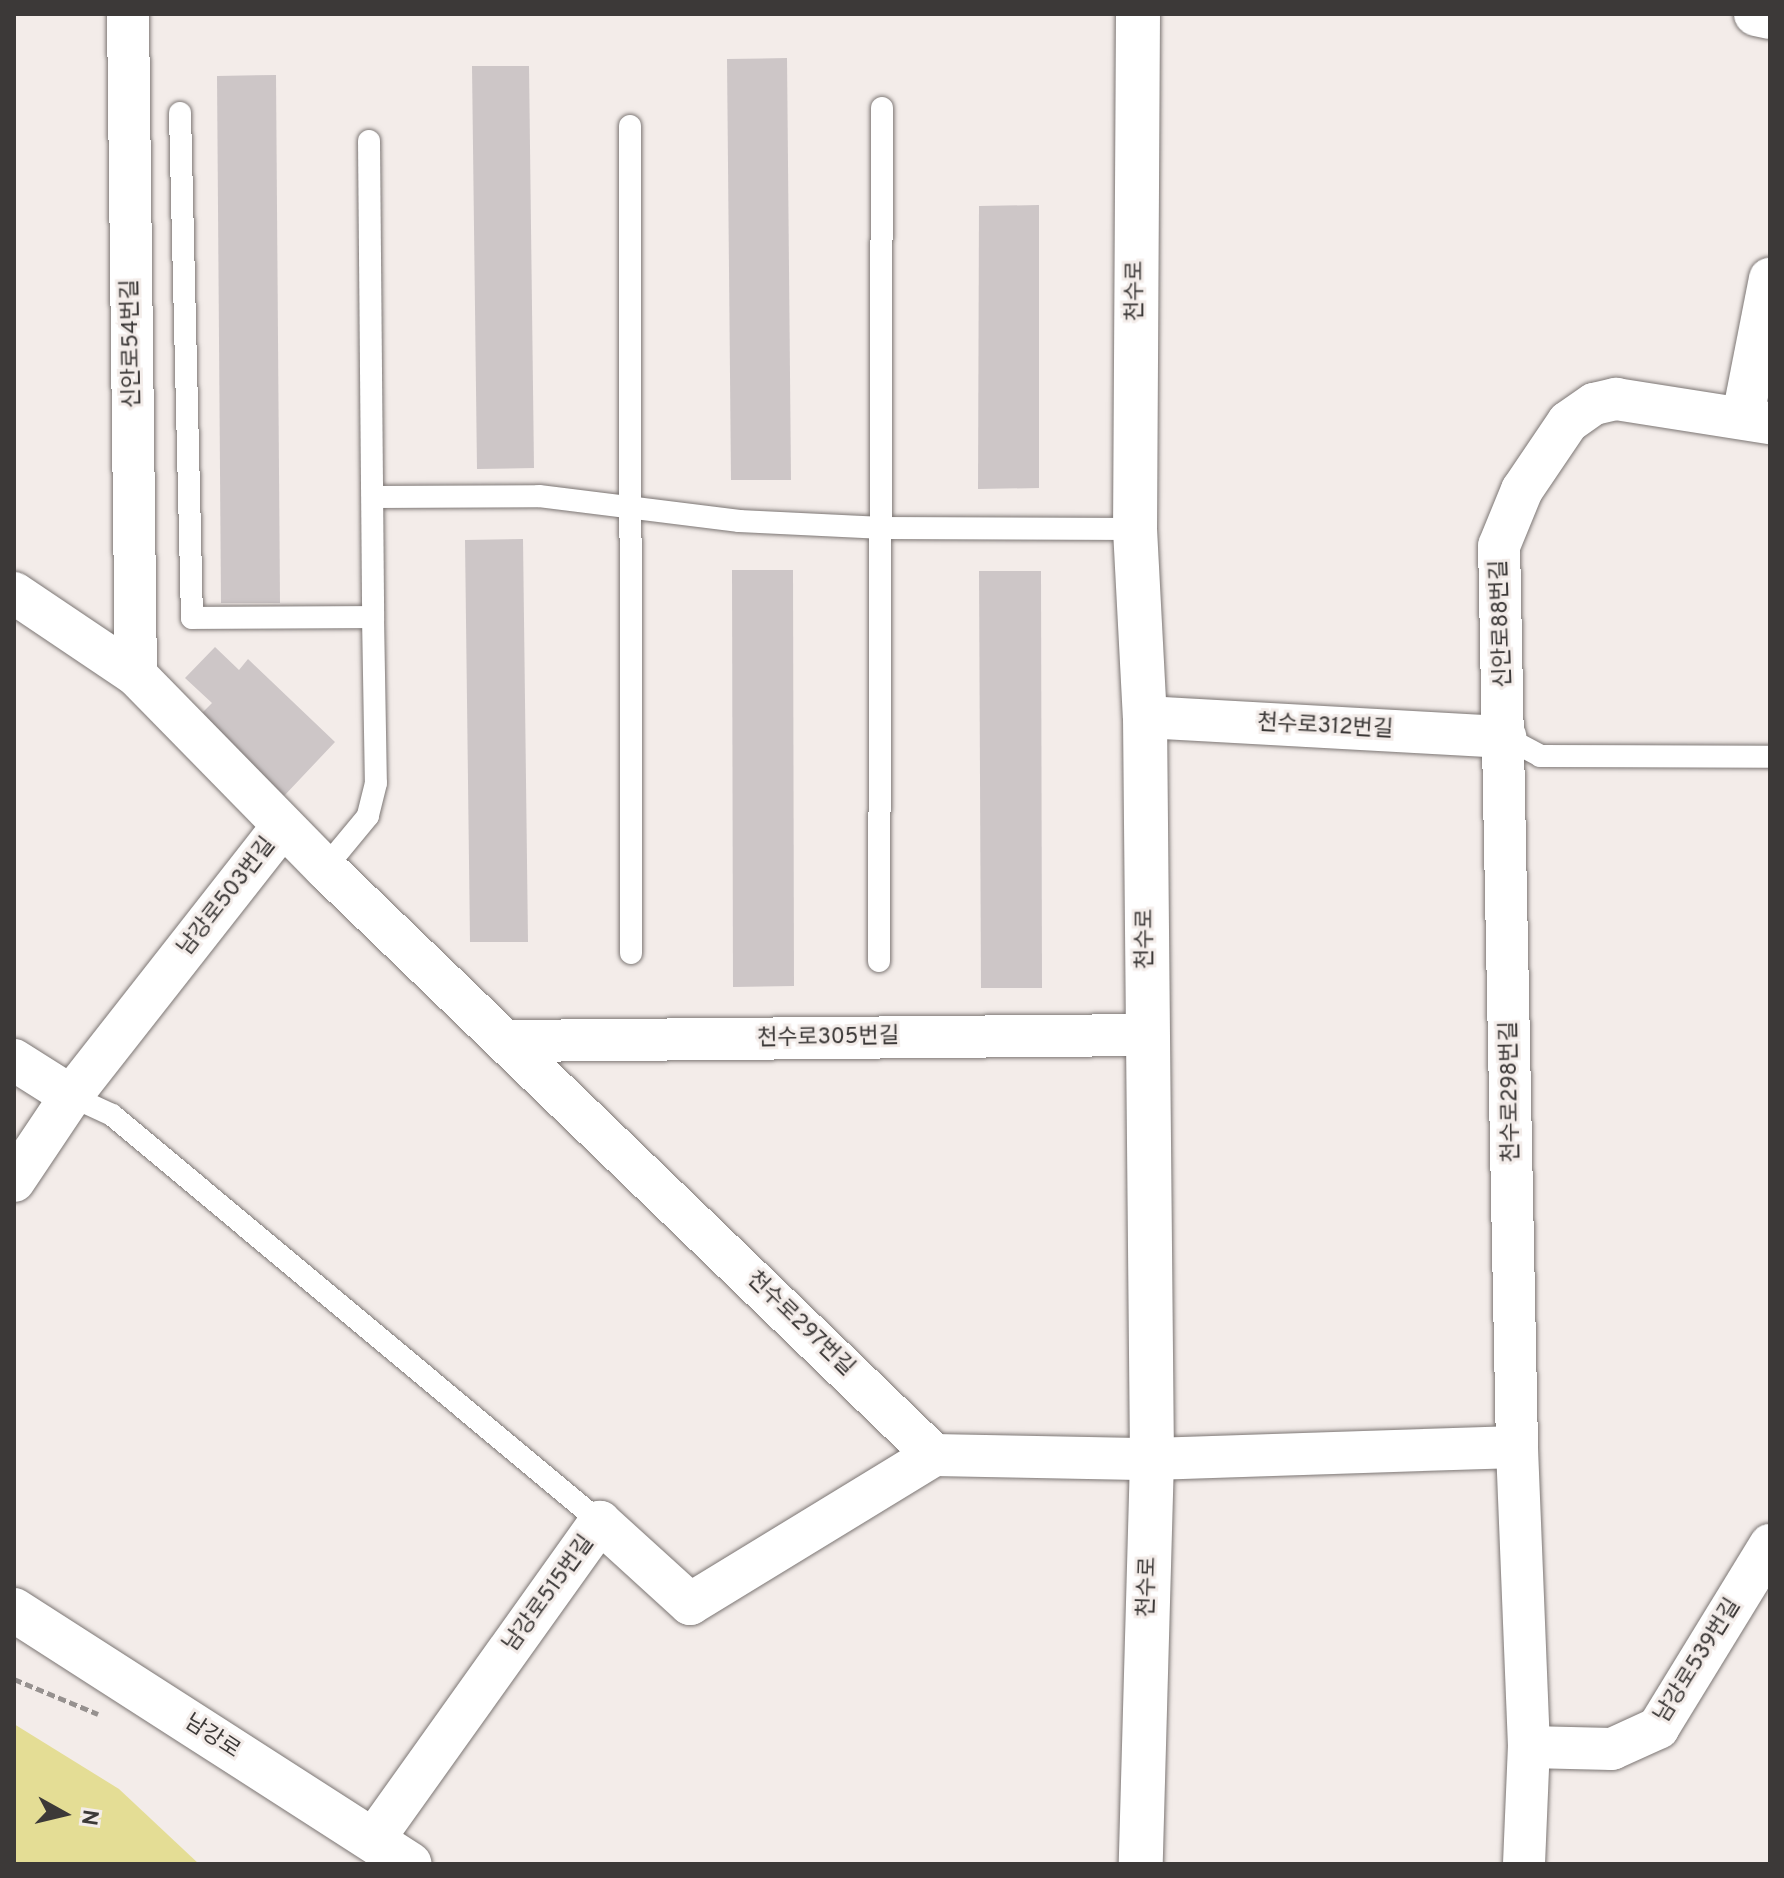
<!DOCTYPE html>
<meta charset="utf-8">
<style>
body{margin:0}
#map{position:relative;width:1784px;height:1878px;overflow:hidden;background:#f3ece9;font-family:Overpass,"Noto Sans KR",sans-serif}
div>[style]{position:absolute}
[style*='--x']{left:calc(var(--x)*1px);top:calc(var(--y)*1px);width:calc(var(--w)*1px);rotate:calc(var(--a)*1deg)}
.green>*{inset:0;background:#e4dd95}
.building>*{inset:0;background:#cdc6c7}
.path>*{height:5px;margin-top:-2.5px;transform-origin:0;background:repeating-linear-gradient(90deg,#96918f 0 8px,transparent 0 12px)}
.roads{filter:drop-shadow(0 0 2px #7c7674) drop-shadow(0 0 2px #7c7674)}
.lane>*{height:22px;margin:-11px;padding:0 11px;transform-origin:11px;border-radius:11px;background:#fff}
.street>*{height:42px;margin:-21px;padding:0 21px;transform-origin:21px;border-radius:21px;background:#fff}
.secondary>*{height:44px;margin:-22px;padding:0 22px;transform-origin:22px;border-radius:22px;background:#fff}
span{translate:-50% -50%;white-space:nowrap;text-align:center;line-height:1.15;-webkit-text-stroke:6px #f3ece9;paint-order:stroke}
.street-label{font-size:22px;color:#3c3938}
.frame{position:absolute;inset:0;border:16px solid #3c3938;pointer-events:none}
.north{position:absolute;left:24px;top:1774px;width:80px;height:80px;-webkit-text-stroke:6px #f3ece9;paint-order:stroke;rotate:98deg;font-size:22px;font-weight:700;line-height:32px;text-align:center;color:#3c3938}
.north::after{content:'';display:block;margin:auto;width:28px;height:36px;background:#3c3938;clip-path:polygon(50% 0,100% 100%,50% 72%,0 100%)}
</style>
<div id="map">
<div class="green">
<div style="clip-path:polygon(14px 1724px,119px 1789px,199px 1864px,14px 1864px)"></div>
</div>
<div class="building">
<div style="clip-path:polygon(787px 58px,791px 480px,731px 480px,727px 59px)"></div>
<div style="clip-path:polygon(472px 66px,529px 66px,534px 468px,477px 469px)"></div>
<div style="clip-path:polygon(276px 75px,280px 603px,221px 603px,217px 76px)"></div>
<div style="clip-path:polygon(1039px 205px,1039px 488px,978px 489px,979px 206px)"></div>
<div style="clip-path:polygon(523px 539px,528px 942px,470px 942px,465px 540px)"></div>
<div style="clip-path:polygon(732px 570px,793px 570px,794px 986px,733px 987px)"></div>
<div style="clip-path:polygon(979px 571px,1041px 571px,1042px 988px,981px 988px)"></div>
<div style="clip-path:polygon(215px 647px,239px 670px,248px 659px,335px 742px,284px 796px,199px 716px,212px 703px,185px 678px)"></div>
</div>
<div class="path">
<div style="--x:14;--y:1679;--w:91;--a:22.6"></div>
</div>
<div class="roads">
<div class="lane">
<div style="--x:180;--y:113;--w:505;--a:88.64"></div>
<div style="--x:192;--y:618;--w:181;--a:-0.3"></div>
<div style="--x:373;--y:617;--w:166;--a:89"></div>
<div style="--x:376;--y:783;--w:34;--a:104"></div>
<div style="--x:368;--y:816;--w:67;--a:129.6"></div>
<div style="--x:630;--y:126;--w:827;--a:89.93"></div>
<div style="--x:369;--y:141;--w:476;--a:89.5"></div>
<div style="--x:373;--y:497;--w:166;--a:-0.3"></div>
<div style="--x:539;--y:496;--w:202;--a:7.1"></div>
<div style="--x:739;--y:521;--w:142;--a:2.8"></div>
<div style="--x:881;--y:528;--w:254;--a:0.2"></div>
<div style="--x:1505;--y:737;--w:40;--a:28"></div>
<div style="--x:1540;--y:756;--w:230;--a:0.2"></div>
<div style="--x:879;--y:961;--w:853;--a:-89.8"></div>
<div style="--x:71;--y:1096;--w:45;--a:24.9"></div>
<div style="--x:112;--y:1115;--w:635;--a:39.83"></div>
</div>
<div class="street">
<div style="--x:128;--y:14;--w:661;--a:89.31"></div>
<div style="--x:136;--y:675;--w:270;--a:45.6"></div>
<div style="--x:325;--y:868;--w:846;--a:43.95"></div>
<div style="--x:934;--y:1455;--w:218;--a:1.1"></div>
<div style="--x:1152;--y:1459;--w:365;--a:-1.9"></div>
<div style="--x:1743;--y:416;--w:140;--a:-78.9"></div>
<div style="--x:14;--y:593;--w:147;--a:33.9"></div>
<div style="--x:1145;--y:717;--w:361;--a:3.2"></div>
<div style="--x:509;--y:1041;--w:638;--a:-0.54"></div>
<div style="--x:14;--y:1060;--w:67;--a:32.3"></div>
<div style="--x:14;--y:1181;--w:102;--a:-56.2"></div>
<div style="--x:71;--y:1096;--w:343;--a:-51.9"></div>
<div style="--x:1529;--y:1747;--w:83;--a:1.4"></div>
<div style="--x:1612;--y:1749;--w:51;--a:-24.5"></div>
<div style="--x:1658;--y:1728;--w:215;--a:-58.5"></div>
<div style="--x:373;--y:1840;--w:391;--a:-54.5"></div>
<div style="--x:600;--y:1522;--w:122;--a:42.3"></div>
<div style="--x:690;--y:1604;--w:286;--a:-31.4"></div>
<div style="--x:1524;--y:1864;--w:117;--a:-87.6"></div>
<div style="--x:1529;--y:1747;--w:300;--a:-92.3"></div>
<div style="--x:1517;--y:1447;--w:901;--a:-91.14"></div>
<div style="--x:1499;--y:546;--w:61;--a:-67.7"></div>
<div style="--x:1522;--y:490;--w:82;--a:-55.9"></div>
<div style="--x:1568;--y:422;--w:32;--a:-35"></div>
<div style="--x:1594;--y:404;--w:23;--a:-13"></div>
<div style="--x:1616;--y:399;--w:156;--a:8.9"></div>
</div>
<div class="secondary">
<div style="--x:1138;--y:14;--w:515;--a:90.33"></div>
<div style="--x:1135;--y:529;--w:188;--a:87"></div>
<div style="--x:1145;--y:717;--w:742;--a:89.46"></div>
<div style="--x:1152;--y:1459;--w:405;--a:91.6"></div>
<div style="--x:1756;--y:14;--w:14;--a:12"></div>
<div style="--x:14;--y:1610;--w:470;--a:32.7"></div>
</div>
</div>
<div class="street-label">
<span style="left:1136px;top:291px;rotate:-90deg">천수로</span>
<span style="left:132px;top:344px;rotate:-91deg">신안로54번길</span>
<span style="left:1502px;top:624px;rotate:-92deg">신안로88번길</span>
<span style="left:1325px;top:727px;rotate:3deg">천수로312번길</span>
<span style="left:227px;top:897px;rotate:-52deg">남강로503번길</span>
<span style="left:1146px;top:939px;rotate:-90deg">천수로</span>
<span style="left:828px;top:1038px;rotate:-1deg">천수로305번길</span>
<span style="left:1511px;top:1092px;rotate:-91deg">천수로298번길</span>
<span style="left:800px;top:1324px;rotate:44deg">천수로297번길</span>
<span style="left:1148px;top:1587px;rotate:-88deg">천수로</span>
<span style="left:549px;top:1594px;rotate:-54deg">남강로515번길</span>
<span style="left:1698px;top:1661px;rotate:-58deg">남강로539번길</span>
<span style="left:212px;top:1737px;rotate:33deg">남강로</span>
</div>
<div class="frame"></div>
<div class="north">N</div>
</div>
